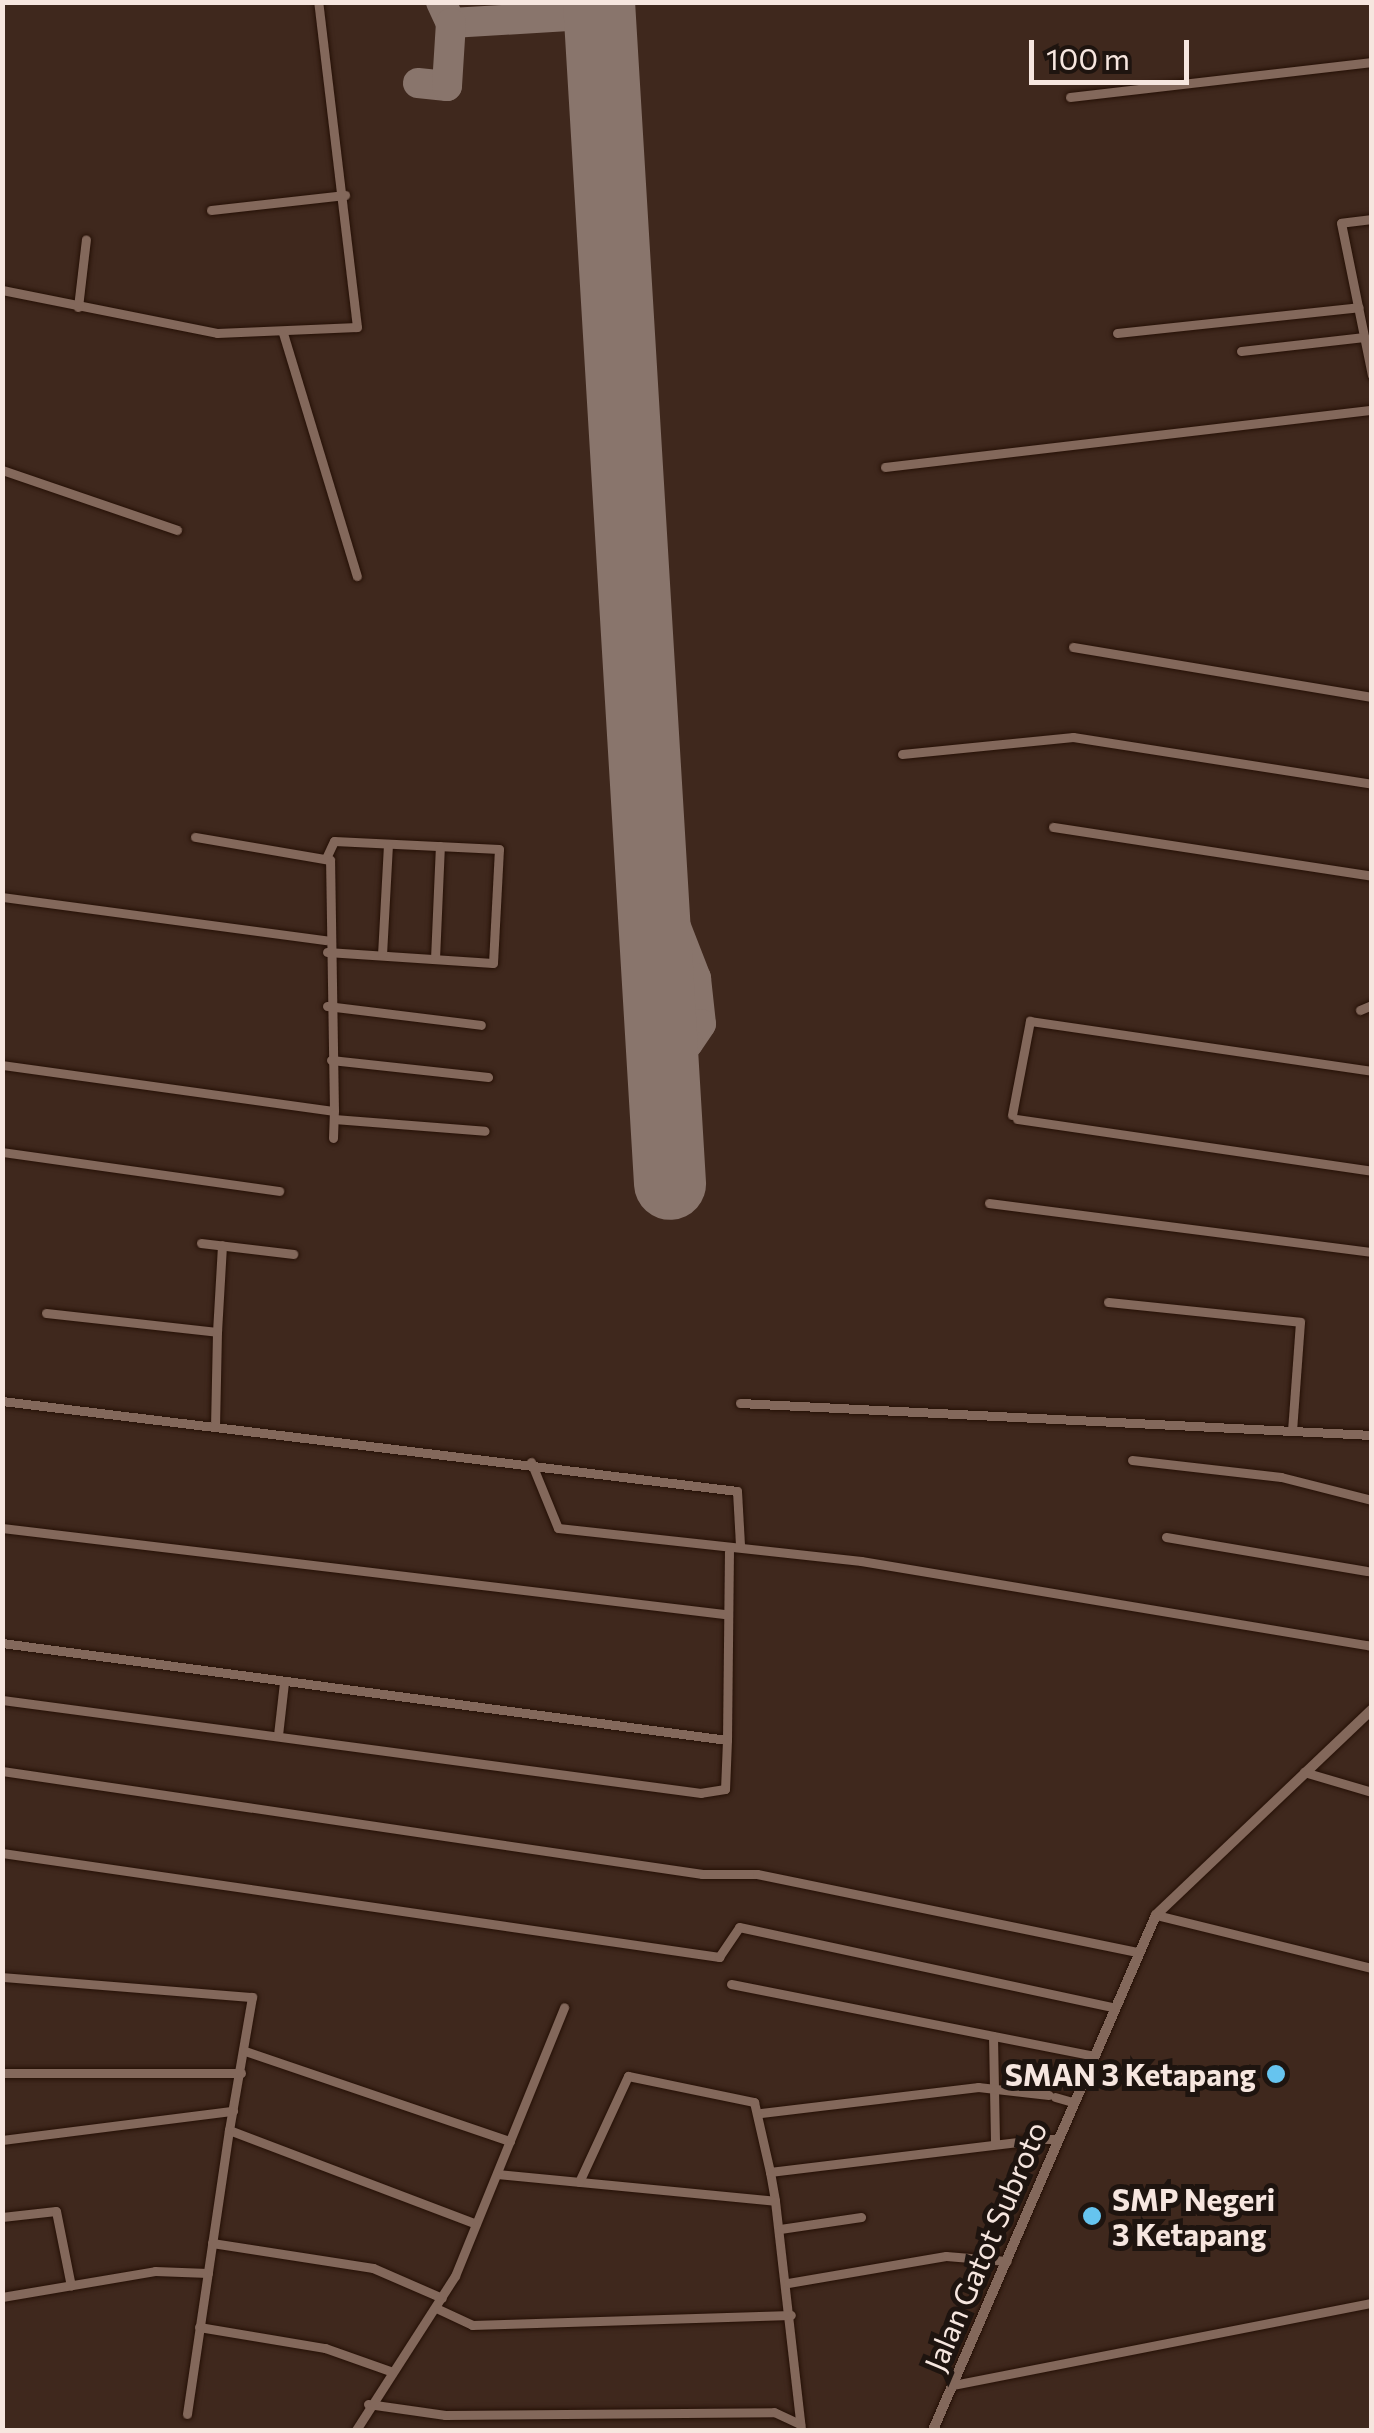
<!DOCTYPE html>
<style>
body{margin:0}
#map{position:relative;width:1374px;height:2433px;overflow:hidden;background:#3f281d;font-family:Commissioner,sans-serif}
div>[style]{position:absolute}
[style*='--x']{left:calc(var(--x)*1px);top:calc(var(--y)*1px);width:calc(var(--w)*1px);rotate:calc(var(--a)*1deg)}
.taxiway>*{height:30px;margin:-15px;padding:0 15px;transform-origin:15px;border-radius:15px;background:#89756c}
.runway>*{height:72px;margin:-36px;padding:0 36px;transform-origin:36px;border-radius:36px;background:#89756c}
.roads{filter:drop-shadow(0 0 2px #251006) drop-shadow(0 0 2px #251006)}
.minor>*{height:9px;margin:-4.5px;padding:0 4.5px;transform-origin:4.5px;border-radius:4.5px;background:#83685b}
.tertiary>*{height:10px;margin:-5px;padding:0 5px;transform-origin:5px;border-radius:5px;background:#83685b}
.dots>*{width:28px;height:28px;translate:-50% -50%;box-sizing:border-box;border:5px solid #1e140f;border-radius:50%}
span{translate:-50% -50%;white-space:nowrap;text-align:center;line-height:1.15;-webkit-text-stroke:10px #1e140f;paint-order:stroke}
.poi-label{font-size:30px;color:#f6e6df;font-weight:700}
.right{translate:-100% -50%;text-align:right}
.left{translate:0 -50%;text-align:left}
.street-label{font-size:30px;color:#f6e6df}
.frame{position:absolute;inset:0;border:5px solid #f6e6df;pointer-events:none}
.scale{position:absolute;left:1029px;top:40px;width:160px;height:45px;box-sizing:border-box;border:5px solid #f6e6df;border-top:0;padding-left:12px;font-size:30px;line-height:35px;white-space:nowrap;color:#f6e6df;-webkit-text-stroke:8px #1e140f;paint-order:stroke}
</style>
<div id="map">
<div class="taxiway">
<div style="--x:441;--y:2;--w:23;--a:65"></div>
<div style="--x:451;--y:23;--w:134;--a:-3.4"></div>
<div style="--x:585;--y:15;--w:18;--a:-38"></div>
<div style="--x:418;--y:83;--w:29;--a:6"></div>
<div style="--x:447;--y:86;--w:63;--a:-86.4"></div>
<div style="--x:650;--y:860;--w:127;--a:68.7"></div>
<div style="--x:696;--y:978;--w:46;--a:83.8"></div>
<div style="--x:701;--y:1024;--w:23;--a:124"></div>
<div style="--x:688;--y:1043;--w:26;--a:171"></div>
</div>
<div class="runway">
<div style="--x:599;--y:2;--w:1184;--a:86.56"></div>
</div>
<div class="roads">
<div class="minor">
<div style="--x:1070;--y:97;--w:304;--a:-6.6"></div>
<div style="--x:211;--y:210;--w:135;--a:-6.4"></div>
<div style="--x:1372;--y:219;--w:31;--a:173"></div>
<div style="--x:1341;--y:223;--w:155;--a:78.5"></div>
<div style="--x:2;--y:290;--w:219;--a:11.3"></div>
<div style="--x:217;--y:333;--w:140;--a:-2.5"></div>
<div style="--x:357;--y:327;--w:327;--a:-96.8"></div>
<div style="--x:78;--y:307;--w:68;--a:-83.3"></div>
<div style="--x:283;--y:333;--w:254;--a:73.1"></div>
<div style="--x:1117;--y:333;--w:243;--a:-6.1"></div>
<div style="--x:1241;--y:351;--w:124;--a:-6.5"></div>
<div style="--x:885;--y:467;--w:490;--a:-6.7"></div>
<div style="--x:2;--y:470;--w:185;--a:18.9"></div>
<div style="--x:1073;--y:647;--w:303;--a:9.5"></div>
<div style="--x:902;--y:754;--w:172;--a:-5.7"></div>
<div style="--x:1073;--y:737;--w:303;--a:8.9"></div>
<div style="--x:1053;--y:827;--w:323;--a:8.7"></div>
<div style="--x:2;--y:897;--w:327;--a:7.6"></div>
<div style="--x:327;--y:952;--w:166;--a:3.8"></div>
<div style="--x:493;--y:963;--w:114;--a:-87"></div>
<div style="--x:499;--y:849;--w:165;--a:-177.2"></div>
<div style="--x:334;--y:841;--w:17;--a:115"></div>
<div style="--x:382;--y:955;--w:111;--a:-86.9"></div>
<div style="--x:435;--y:959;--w:113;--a:-87.5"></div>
<div style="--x:327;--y:1006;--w:155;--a:7"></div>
<div style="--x:1360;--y:1010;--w:13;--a:-23"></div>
<div style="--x:331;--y:1060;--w:158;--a:6.2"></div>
<div style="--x:2;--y:1065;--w:335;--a:7.9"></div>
<div style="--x:334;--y:1111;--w:251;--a:-90.9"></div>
<div style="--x:330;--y:860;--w:137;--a:-170.3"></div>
<div style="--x:1012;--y:1115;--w:96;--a:-79.2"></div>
<div style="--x:1030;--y:1021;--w:346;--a:8.3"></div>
<div style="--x:334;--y:1119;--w:151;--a:4.5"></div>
<div style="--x:1017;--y:1119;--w:359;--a:8.3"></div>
<div style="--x:333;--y:1138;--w:24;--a:-88"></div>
<div style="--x:2;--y:1152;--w:280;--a:8"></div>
<div style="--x:989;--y:1203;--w:386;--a:7.3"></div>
<div style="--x:201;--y:1243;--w:93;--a:6.8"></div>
<div style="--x:1108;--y:1302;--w:193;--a:5.9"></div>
<div style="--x:1300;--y:1322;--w:109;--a:94.2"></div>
<div style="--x:46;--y:1313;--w:172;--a:6.3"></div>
<div style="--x:217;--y:1332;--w:95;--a:91.2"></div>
<div style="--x:217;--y:1332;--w:87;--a:-86.7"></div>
<div style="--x:2;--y:1401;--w:740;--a:6.98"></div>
<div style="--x:737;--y:1491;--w:54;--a:86.8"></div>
<div style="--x:740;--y:1403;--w:633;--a:2.9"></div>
<div style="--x:1132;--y:1460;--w:150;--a:6.5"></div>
<div style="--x:1281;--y:1477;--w:94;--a:14.2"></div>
<div style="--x:531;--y:1462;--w:71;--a:67.8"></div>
<div style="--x:558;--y:1528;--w:305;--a:6.2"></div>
<div style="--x:861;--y:1561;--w:518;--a:9.44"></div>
<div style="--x:2;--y:1528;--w:727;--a:6.79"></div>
<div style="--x:1166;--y:1537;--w:209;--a:9.6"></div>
<div style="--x:2;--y:1643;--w:731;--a:7.62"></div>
<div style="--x:727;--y:1740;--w:49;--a:92.3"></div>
<div style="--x:725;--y:1789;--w:24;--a:171"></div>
<div style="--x:701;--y:1793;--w:705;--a:-172.42"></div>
<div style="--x:278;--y:1735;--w:53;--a:-83.5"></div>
<div style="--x:727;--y:1740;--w:188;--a:-89.4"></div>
<div style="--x:2;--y:1771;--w:708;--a:8.37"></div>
<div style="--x:702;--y:1874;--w:55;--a:0"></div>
<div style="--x:757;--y:1874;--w:388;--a:11.6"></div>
<div style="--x:1304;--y:1772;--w:71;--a:16.4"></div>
<div style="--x:2;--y:1853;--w:725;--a:8.25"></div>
<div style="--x:719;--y:1957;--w:36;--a:-56"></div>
<div style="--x:739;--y:1927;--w:382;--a:12.1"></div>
<div style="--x:1156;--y:1915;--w:222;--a:13.8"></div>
<div style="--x:2;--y:1977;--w:251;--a:4.6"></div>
<div style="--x:252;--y:1997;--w:135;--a:99.8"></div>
<div style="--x:229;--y:2130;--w:264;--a:20.8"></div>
<div style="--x:731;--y:1984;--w:369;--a:11.2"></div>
<div style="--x:993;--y:2036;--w:108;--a:88.9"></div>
<div style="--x:245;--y:2051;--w:280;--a:18.8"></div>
<div style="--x:2;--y:2073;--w:239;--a:0"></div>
<div style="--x:1055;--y:2097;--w:19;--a:16"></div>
<div style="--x:761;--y:2113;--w:219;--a:-6.8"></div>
<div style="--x:978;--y:2087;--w:71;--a:6.4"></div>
<div style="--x:1043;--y:2139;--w:15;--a:0"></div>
<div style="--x:2;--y:2140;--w:233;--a:-7.2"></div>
<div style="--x:770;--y:2172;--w:29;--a:80"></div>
<div style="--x:497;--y:2174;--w:279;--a:5.5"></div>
<div style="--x:775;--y:2201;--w:230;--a:83.5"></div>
<div style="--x:579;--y:2182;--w:117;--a:-65.2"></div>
<div style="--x:628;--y:2076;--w:129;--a:11.7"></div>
<div style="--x:754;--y:2102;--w:72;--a:77.1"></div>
<div style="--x:770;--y:2172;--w:268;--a:-6.9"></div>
<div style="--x:2;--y:2217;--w:54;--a:-6.3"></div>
<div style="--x:56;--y:2211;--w:76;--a:78.7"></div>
<div style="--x:780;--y:2229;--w:82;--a:-8.4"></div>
<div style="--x:212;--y:2243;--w:163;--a:8.8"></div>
<div style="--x:373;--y:2268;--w:75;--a:23.5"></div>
<div style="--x:788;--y:2283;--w:160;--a:-9.7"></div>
<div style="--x:946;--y:2256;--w:61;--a:4.7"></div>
<div style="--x:2;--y:2297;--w:155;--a:-9.6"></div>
<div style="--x:155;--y:2271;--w:53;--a:2.2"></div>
<div style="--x:436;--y:2308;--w:40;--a:25"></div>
<div style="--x:472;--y:2325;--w:319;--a:-1.8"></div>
<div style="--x:199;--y:2327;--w:128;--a:9.5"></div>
<div style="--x:325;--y:2348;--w:69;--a:19.5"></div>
<div style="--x:953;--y:2385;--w:427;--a:-11.1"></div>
<div style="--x:368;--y:2404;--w:78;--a:8.1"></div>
<div style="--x:445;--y:2415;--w:329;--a:-0.5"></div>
<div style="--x:774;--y:2412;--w:29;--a:25"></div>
<div style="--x:187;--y:2414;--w:287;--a:-81.6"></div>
<div style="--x:356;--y:2430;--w:183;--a:-57.3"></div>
<div style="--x:455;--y:2276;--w:290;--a:-67.9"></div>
</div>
<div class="tertiary">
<div style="--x:933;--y:2430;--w:561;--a:-66.59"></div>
<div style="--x:1156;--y:1915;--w:298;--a:-43.6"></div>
</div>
</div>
<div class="dots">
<div style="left:1276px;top:2074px;background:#66c4ef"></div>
<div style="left:1092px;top:2216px;background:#66c4ef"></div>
</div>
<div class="poi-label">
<span class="right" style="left:1256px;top:2074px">SMAN 3 Ketapang</span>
<span class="left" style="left:1112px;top:2216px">SMP Negeri<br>3 Ketapang</span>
</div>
<div class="street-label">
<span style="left:985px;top:2246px;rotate:-67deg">Jalan Gatot Subroto</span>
</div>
<div class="frame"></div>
<div class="scale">100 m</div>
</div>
